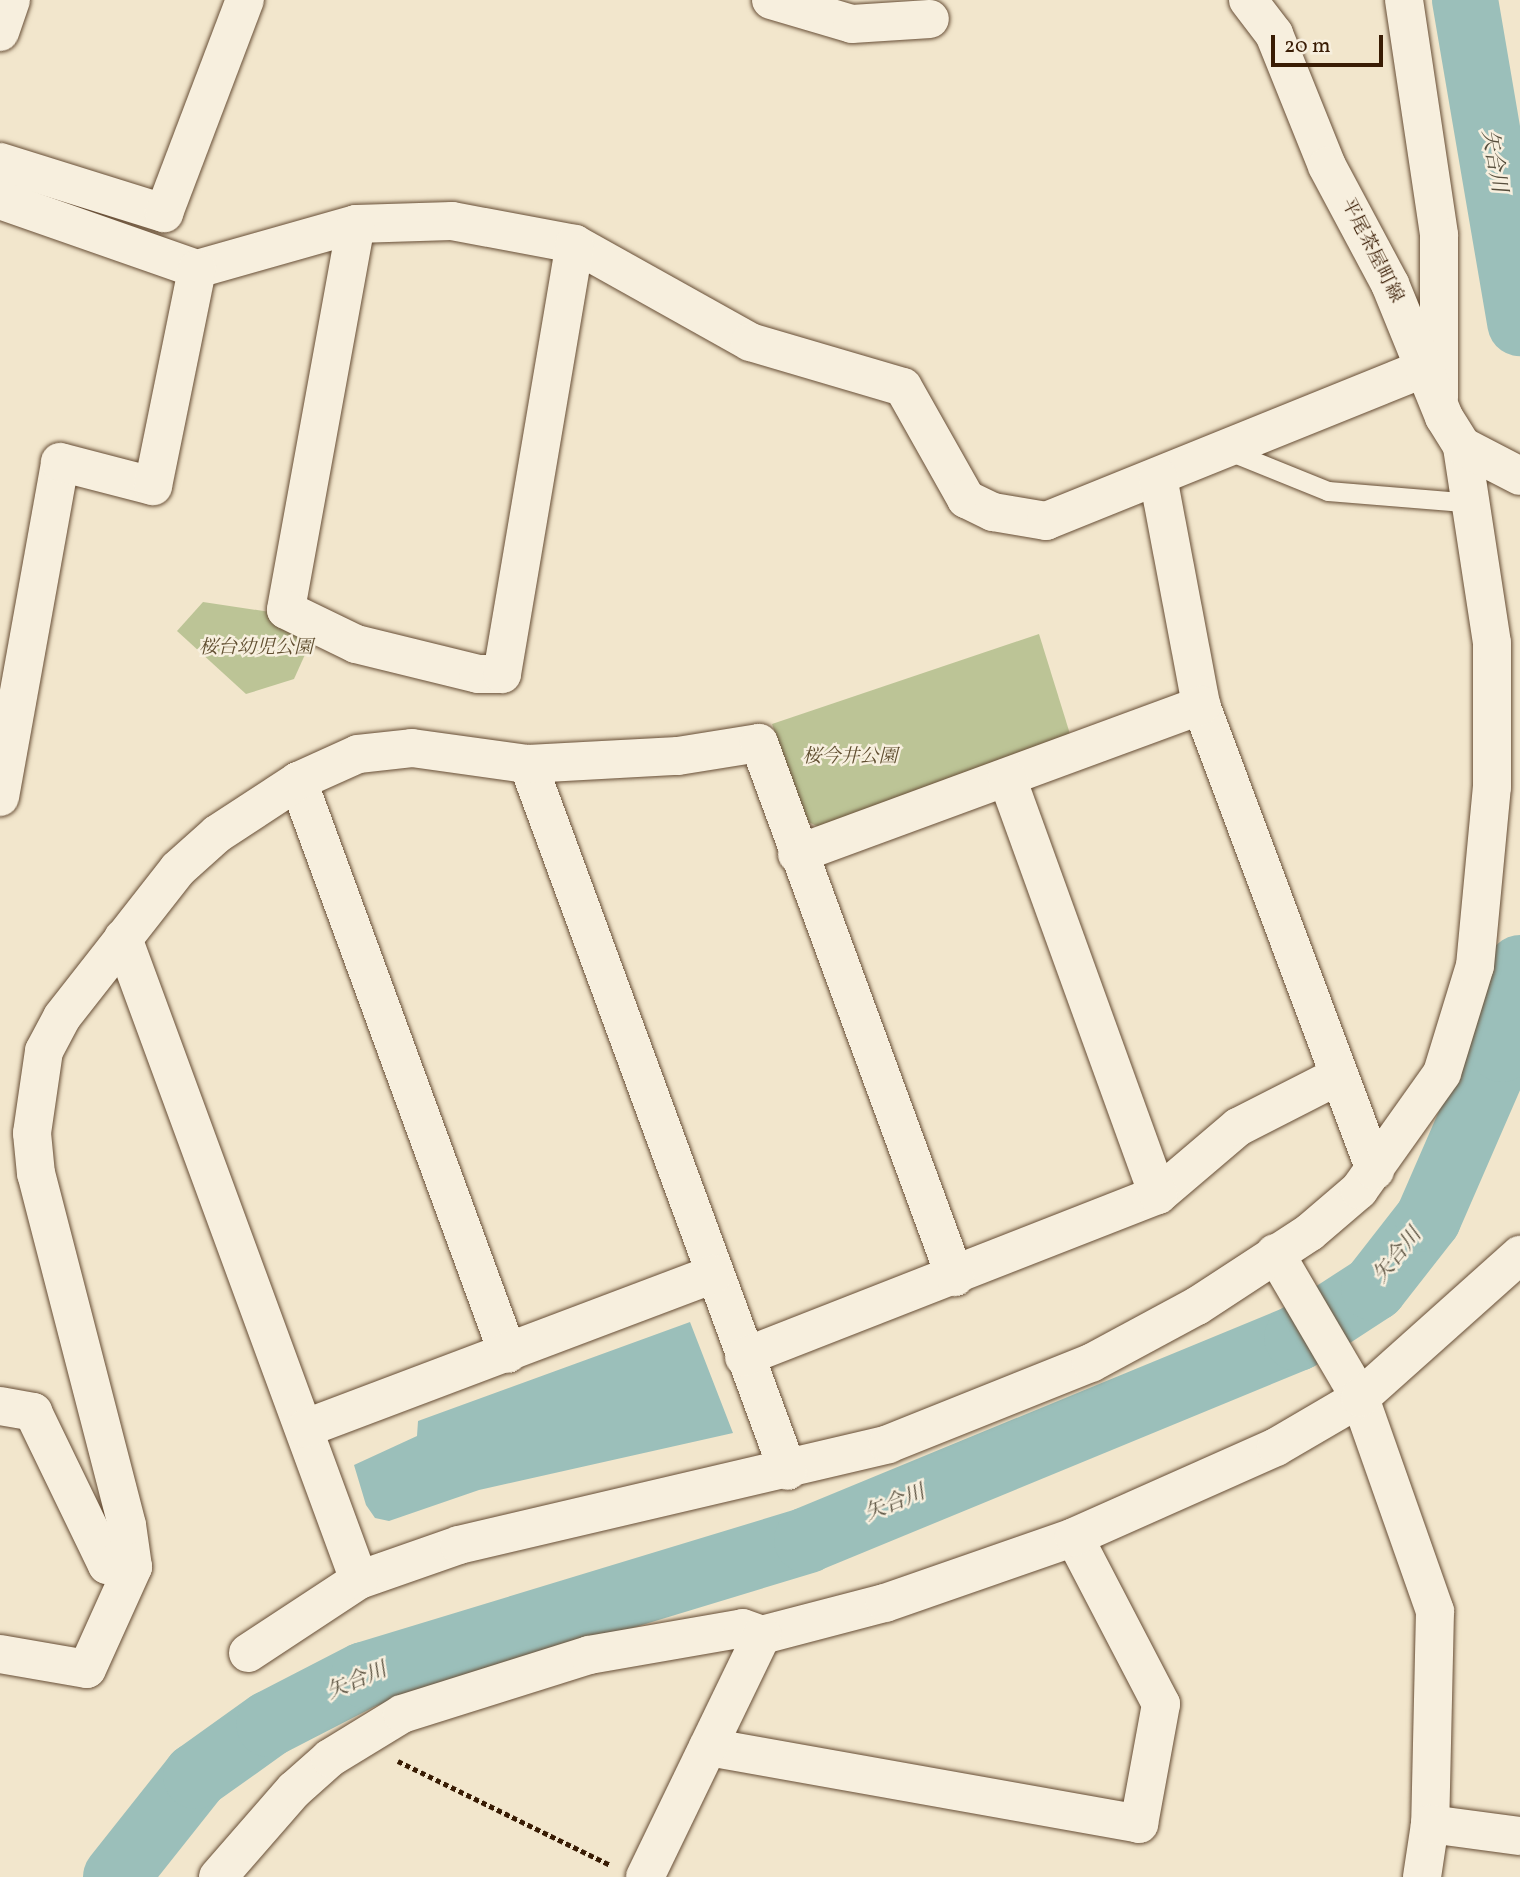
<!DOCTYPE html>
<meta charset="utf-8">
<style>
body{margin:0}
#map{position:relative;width:1520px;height:1877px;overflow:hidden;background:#f2e6cc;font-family:Vollkorn,"Noto Serif JP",serif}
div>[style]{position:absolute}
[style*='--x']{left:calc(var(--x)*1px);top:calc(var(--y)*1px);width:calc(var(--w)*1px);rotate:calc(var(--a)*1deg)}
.green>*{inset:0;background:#bcc496}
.water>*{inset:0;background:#9bbfba}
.river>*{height:66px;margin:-33px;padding:0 33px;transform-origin:33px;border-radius:33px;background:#9bbfba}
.path>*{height:4.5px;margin-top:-2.25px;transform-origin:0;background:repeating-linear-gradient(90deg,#391c04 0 5px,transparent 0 8.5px)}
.roads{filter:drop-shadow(0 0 2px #674e36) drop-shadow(0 0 2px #674e36)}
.service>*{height:19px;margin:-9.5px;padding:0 9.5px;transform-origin:9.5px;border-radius:9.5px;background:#f7efde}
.minor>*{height:38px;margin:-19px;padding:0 19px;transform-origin:19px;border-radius:19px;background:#f7efde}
.tertiary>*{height:38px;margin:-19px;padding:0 19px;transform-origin:19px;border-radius:19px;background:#f7efde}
.secondary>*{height:38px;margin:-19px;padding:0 19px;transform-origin:19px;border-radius:19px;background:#f7efde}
span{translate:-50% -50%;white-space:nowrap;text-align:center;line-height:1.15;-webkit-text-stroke:5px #f7efde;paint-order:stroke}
.street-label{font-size:19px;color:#391c04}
.park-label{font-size:19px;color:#604e30;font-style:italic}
.water-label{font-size:21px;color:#564d3b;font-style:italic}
.scale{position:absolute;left:1271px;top:35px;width:112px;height:32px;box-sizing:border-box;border:4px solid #391c04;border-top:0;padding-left:9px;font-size:21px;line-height:24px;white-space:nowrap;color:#391c04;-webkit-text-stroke:5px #f7efde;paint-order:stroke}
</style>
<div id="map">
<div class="green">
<div style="clip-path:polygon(203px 602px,270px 612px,312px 639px,294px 679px,246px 694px,177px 631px)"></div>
<div style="clip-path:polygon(1039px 634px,1070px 734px,826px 830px,806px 821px,772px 724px)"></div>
</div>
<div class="water">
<div style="clip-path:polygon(690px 1322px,733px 1433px,479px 1490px,389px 1521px,375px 1518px,366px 1505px,354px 1465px,417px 1436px,418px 1421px)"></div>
</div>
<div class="river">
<div style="--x:1465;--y:0;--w:328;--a:80.3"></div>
<div style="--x:116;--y:1877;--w:129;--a:-51.6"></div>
<div style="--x:196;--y:1776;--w:90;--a:-35.5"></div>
<div style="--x:269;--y:1724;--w:107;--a:-27.3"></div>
<div style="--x:364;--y:1675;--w:463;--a:-16.9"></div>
<div style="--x:807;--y:1540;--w:530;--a:-22.4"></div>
<div style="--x:1297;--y:1338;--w:92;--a:-33"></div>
<div style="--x:1374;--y:1288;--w:88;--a:-52"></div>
<div style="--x:1428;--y:1219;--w:185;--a:-66.5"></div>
<div style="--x:1502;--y:1049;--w:83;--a:-77.5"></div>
</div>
<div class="path">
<div style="--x:398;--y:1761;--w:236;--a:26.1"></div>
</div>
<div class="roads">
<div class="service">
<div style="--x:1224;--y:449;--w:112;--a:22"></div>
<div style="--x:1328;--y:491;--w:145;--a:4.7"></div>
</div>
<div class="minor">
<div style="--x:771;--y:0;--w:84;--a:16.5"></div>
<div style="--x:852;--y:24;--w:78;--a:-3.7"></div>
<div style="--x:1404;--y:0;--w:238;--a:81.5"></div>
<div style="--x:1439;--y:235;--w:163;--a:90"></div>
<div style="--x:0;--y:162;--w:172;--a:17.3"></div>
<div style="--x:164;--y:213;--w:228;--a:-69.2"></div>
<div style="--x:0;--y:200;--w:209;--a:19.3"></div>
<div style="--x:197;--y:269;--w:165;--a:-15.8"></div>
<div style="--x:356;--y:224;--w:96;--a:-1.8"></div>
<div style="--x:452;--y:221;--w:125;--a:10.6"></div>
<div style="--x:575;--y:244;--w:201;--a:29.2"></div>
<div style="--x:750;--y:342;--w:159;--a:16.4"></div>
<div style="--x:903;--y:387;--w:129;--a:60.6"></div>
<div style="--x:966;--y:499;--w:30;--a:26"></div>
<div style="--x:993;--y:512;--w:54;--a:9.6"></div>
<div style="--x:1046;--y:521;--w:411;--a:-22"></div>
<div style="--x:356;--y:224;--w:392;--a:100.3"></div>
<div style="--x:286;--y:610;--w:78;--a:25.9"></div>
<div style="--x:356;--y:644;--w:126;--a:13.8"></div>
<div style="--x:478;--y:674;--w:24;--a:0"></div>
<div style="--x:502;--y:674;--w:436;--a:-80.4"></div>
<div style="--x:0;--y:797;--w:340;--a:-79.8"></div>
<div style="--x:60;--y:462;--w:96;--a:14.5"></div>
<div style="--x:153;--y:486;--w:221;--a:-78.5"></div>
<div style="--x:1275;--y:1253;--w:168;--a:59.6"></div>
<div style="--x:1360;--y:1398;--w:226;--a:70.6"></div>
<div style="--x:1435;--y:1611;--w:213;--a:91.3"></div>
<div style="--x:1430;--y:1824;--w:54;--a:98.6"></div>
<div style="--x:0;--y:1406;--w:34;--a:10"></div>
<div style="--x:33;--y:1412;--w:170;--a:64.2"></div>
<div style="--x:107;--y:1565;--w:26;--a:4"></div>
<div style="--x:248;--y:1653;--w:133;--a:-33.3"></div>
<div style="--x:359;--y:1580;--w:106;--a:-19.3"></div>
<div style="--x:459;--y:1545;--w:441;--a:-13.2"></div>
<div style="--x:888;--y:1444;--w:219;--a:-21.8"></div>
<div style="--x:1091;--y:1363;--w:120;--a:-28.3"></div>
<div style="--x:1197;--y:1306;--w:135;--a:-33.2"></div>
<div style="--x:1310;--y:1232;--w:65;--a:-40.6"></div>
<div style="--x:1359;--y:1190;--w:143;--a:-54.6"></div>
<div style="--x:1442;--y:1073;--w:112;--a:-72.9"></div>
<div style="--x:1475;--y:966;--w:180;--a:-84.6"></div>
<div style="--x:1492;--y:787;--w:144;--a:-90"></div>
<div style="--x:1492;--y:643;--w:199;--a:-98.7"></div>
<div style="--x:0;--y:1654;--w:88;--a:9.8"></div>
<div style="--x:87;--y:1669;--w:112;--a:-65.7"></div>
<div style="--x:133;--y:1567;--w:42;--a:-98.1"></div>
<div style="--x:708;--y:1747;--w:438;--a:10.1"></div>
<div style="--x:1139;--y:1824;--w:122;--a:-79.6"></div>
<div style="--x:1161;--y:1704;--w:188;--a:-117.5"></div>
<div style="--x:1430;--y:1824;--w:91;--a:7.6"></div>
<div style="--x:218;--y:1877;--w:116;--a:-48.9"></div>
<div style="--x:294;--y:1790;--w:48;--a:-41.6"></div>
<div style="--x:330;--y:1758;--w:84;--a:-31.4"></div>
<div style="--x:402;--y:1714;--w:196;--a:-17.5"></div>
<div style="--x:589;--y:1655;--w:156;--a:-9.9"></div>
<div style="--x:743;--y:1628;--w:20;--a:20"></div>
<div style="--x:762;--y:1635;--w:127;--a:-14.6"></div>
<div style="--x:885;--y:1603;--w:200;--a:-19.2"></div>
<div style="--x:1074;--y:1537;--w:221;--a:-24"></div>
<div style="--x:1276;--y:1447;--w:97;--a:-30.3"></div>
<div style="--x:1360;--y:1398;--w:215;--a:-41.8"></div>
<div style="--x:645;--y:1877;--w:269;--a:-64.2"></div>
</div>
<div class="tertiary">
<div style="--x:0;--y:32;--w:34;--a:-71"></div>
<div style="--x:1158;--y:477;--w:232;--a:79.3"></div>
<div style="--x:1201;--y:705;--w:497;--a:69.5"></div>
<div style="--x:528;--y:764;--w:753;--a:69.81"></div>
<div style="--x:298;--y:781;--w:610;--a:69.87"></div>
<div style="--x:797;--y:854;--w:431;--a:-20.2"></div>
<div style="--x:123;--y:938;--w:684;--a:69.82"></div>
<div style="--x:1158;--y:1195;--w:105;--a:-40.4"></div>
<div style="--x:1238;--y:1127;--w:112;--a:-27"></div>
<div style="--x:744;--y:1357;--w:445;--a:-21.4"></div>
<div style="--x:1158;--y:1195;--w:444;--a:-109.9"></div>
<div style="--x:306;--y:1428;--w:436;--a:-20.7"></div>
<div style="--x:127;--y:1525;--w:363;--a:-104.5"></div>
<div style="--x:36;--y:1174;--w:41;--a:-95.6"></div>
<div style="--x:32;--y:1133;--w:83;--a:-81.7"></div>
<div style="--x:44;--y:1051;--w:38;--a:-62"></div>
<div style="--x:62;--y:1017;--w:188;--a:-51.9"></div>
<div style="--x:178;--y:869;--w:52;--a:-41.9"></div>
<div style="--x:217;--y:834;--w:97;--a:-33.2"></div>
<div style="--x:298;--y:781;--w:66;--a:-24.2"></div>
<div style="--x:358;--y:754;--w:54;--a:-6.3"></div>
<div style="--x:412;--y:748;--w:117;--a:7.9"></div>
<div style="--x:528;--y:764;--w:150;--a:-3.1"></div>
<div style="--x:678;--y:756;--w:82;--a:-9.1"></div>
<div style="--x:759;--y:743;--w:569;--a:69.84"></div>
</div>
<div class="secondary">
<div style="--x:1248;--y:0;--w:43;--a:52.6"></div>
<div style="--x:1274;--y:34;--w:142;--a:68.1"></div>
<div style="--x:1327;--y:166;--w:134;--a:61.9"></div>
<div style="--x:1390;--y:284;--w:144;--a:67.9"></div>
<div style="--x:1444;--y:417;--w:34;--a:58"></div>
<div style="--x:1462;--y:446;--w:65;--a:27.3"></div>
</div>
</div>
<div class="street-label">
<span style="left:1371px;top:251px;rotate:63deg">平尾茶屋町線</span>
</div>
<div class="park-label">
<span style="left:256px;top:649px">桜台幼児公園</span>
<span style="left:850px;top:758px">桜今井公園</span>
</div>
<div class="water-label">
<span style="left:1493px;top:161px;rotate:80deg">矢合川</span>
<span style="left:1398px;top:1256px;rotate:-51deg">矢合川</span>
<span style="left:895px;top:1504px;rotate:-22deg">矢合川</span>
<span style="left:357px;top:1682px;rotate:-23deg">矢合川</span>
</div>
<div class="scale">20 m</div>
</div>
